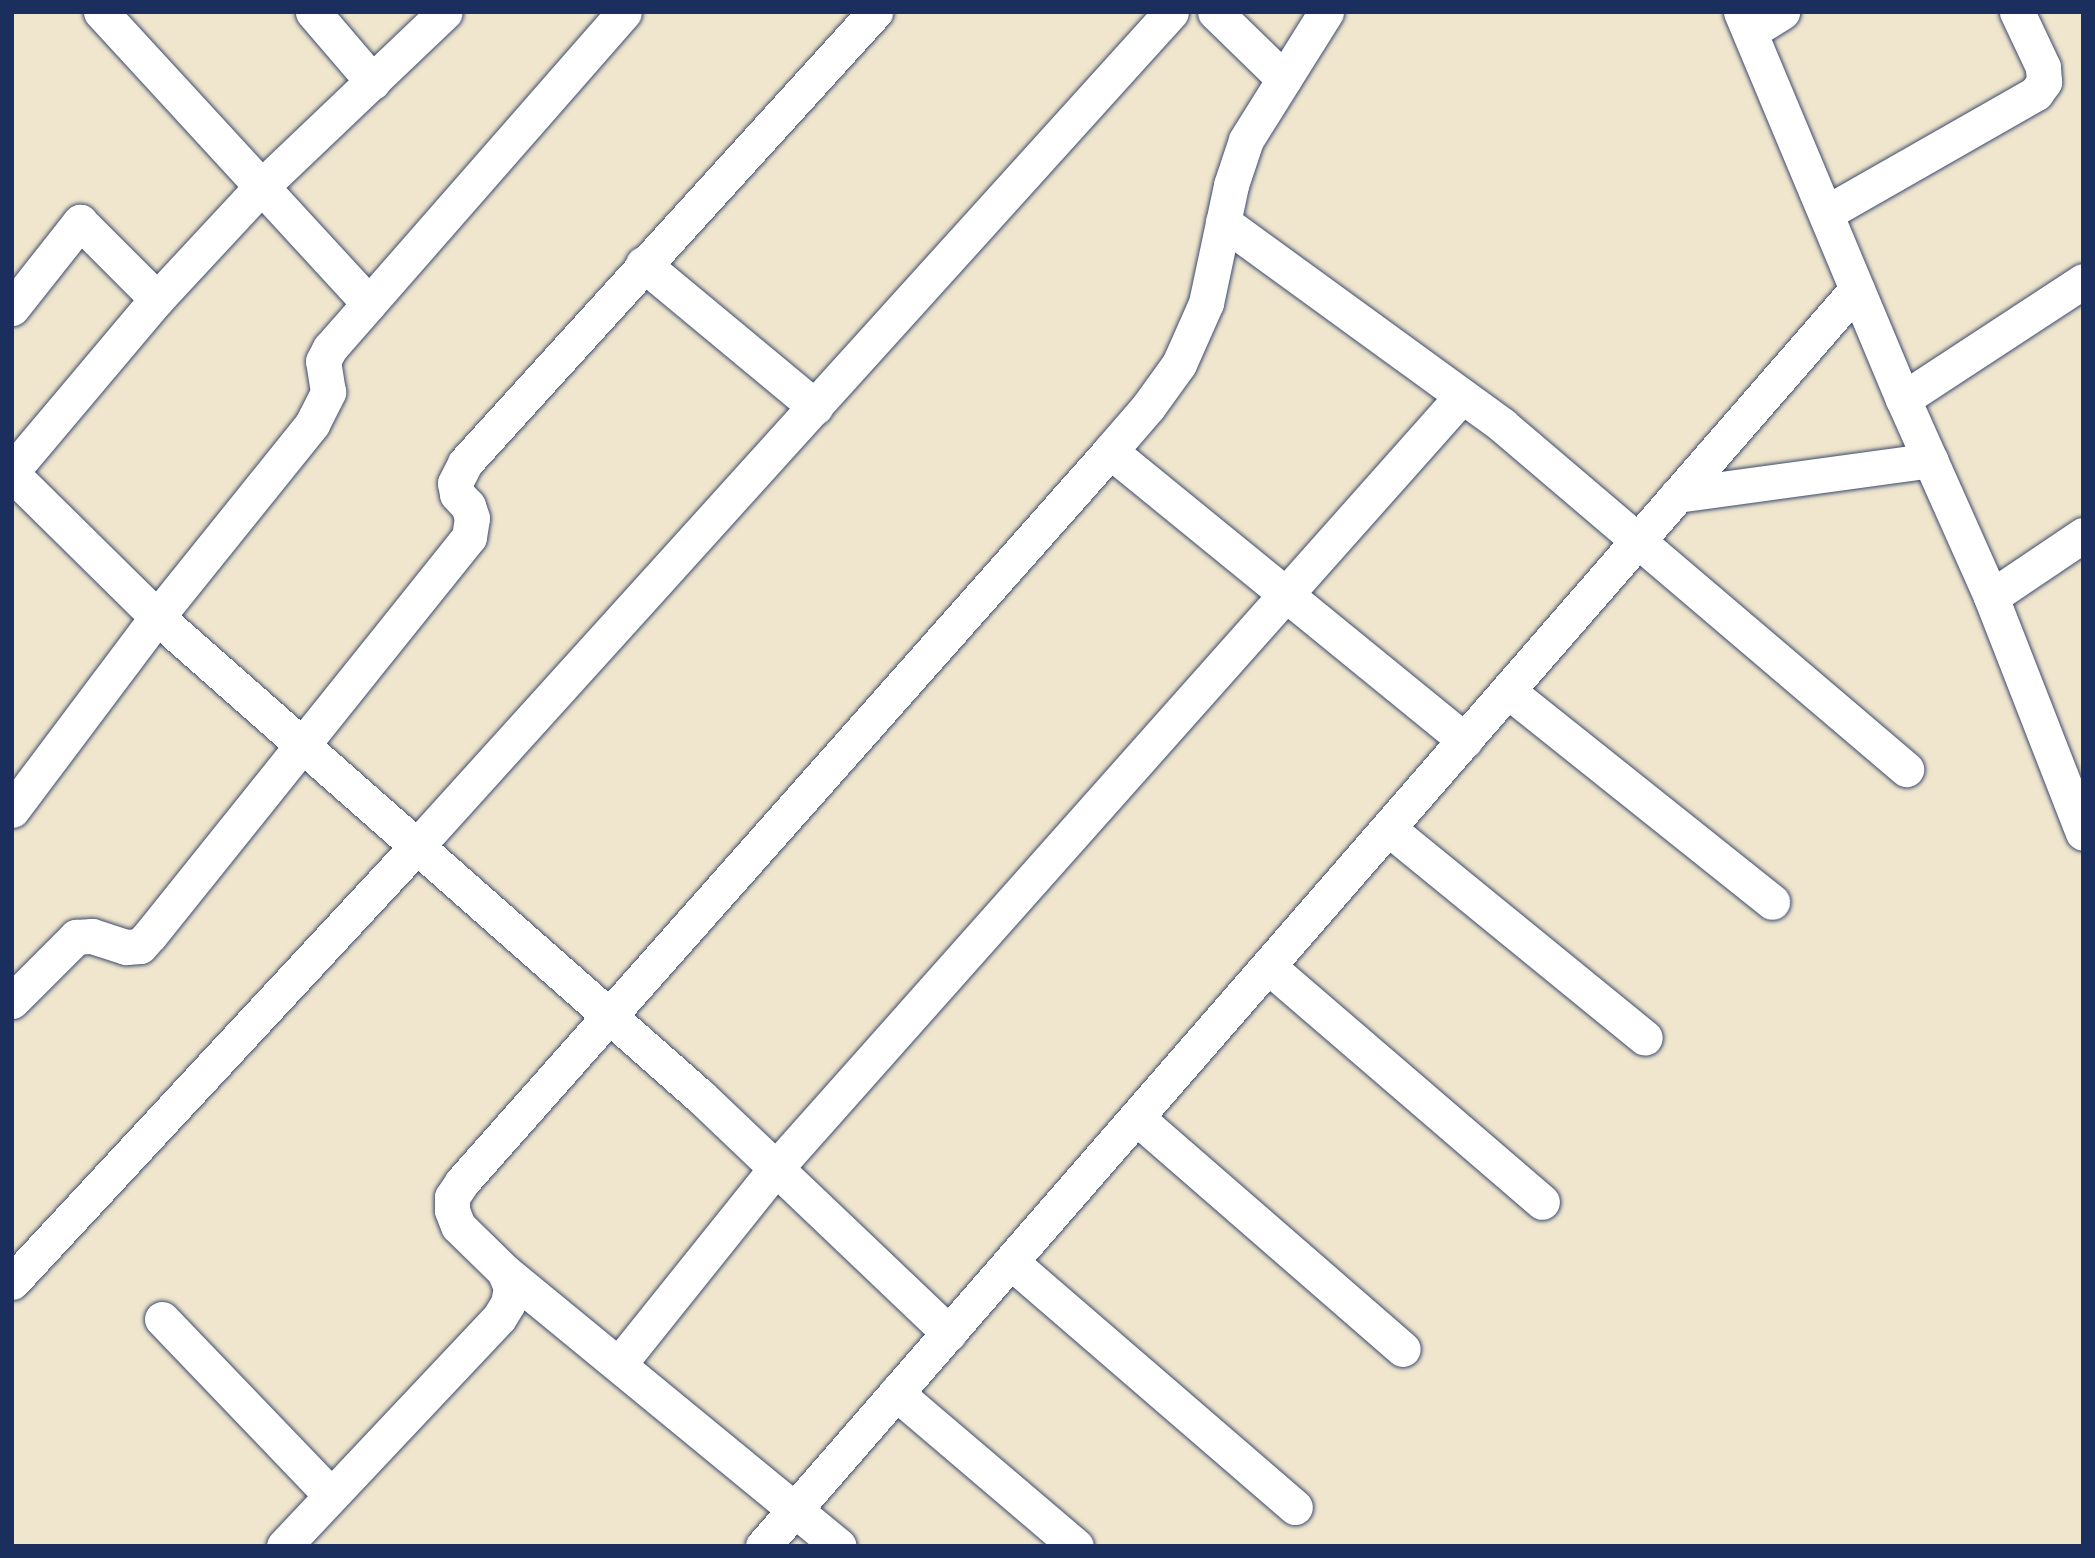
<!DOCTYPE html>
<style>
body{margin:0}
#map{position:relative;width:2095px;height:1558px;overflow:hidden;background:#f0e6cd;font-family:"Libre Bodoni",serif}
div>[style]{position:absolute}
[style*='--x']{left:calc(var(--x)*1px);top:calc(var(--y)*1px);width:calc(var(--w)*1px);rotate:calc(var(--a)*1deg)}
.roads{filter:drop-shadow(0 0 2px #3b4a6f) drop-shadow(0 0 2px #3b4a6f)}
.street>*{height:35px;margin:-17.5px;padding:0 17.5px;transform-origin:17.5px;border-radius:17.5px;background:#fff}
span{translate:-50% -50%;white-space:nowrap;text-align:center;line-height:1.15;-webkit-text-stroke:7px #f7f3e8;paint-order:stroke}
.frame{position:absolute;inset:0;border:14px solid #1b2f5e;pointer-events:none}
</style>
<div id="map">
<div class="roads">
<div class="street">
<div style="--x:101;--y:12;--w:396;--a:47.4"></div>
<div style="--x:313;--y:12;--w:92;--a:49.4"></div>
<div style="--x:1215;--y:12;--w:96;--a:44.2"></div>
<div style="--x:1741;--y:12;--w:420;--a:67.3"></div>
<div style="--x:1903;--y:399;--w:217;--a:66"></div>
<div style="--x:1991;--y:597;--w:253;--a:68.7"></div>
<div style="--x:1750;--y:32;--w:38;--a:-32"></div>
<div style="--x:1826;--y:213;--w:242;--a:-29.7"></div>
<div style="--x:2036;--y:93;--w:14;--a:-54"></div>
<div style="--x:2044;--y:82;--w:15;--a:-94"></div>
<div style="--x:2043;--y:67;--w:61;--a:-115.3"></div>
<div style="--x:1223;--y:222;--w:345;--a:36"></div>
<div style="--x:1502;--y:425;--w:531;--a:40.41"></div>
<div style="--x:643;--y:264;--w:224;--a:39.7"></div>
<div style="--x:12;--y:308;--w:110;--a:-51.7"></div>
<div style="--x:80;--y:222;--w:109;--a:45"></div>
<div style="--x:1903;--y:399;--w:215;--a:-33.2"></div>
<div style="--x:1110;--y:451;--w:458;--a:39.2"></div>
<div style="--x:12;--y:471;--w:225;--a:-49.9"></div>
<div style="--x:157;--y:299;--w:151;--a:-47.1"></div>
<div style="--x:260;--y:188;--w:255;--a:-43.6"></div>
<div style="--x:12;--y:474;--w:204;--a:44.6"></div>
<div style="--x:157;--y:617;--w:724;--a:41.42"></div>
<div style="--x:700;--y:1096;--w:344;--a:43.6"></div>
<div style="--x:1677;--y:495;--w:256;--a:-7.8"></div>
<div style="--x:1991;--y:597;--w:111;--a:-34"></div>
<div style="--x:1508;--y:691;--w:338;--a:38.6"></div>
<div style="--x:12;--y:810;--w:241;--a:-53.1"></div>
<div style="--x:157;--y:617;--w:248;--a:-51.2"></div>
<div style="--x:312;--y:424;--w:36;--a:-63"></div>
<div style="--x:328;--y:392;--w:31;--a:-99"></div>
<div style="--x:323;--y:361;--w:15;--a:-62"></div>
<div style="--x:330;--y:348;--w:446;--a:-48.8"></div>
<div style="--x:1389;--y:829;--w:330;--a:39.2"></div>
<div style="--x:1269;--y:967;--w:360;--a:40.7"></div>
<div style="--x:12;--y:1001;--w:91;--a:-45"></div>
<div style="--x:76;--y:937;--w:16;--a:-4"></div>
<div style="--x:92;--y:936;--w:36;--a:18"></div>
<div style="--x:126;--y:947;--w:14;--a:-4"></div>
<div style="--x:140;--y:946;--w:15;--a:-48"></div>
<div style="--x:150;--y:935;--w:510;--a:-51.29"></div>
<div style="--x:469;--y:537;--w:19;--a:-81"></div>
<div style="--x:472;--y:518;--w:13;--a:-108"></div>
<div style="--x:468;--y:506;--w:16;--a:-133"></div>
<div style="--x:457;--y:494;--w:11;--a:-100"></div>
<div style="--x:455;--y:483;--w:22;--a:-63"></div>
<div style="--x:465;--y:463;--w:610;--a:-47.73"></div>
<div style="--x:1137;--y:1118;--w:352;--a:41"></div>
<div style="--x:1011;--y:1262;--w:375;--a:40.8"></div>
<div style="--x:504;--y:1271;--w:433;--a:39.4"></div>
<div style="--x:12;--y:1282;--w:595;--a:-47.11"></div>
<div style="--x:417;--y:846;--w:1124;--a:-47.88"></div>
<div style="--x:162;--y:1319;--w:244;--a:46.2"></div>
<div style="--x:619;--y:1364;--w:250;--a:-51.3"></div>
<div style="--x:775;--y:1169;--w:1034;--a:-48.37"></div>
<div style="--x:896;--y:1393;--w:236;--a:40.4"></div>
<div style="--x:284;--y:1546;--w:313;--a:-46.7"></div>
<div style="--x:499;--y:1318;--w:17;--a:-59"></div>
<div style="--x:508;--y:1303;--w:15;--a:-79"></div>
<div style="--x:511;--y:1288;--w:18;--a:-112"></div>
<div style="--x:504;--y:1271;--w:64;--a:-135.6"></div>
<div style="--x:458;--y:1226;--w:17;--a:-111"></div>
<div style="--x:452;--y:1210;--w:13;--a:-90"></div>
<div style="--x:452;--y:1197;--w:18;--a:-56"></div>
<div style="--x:462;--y:1182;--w:977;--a:-48.44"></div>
<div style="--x:1110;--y:451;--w:58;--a:-49.2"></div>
<div style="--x:1148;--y:407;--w:53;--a:-54.2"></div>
<div style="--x:1179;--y:364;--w:67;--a:-66.1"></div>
<div style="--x:1206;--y:303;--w:121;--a:-78"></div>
<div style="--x:1231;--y:185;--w:47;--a:-71.6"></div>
<div style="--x:1246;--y:140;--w:151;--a:-58"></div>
<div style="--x:763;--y:1546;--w:1666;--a:-48.97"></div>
</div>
</div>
<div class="frame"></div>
</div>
